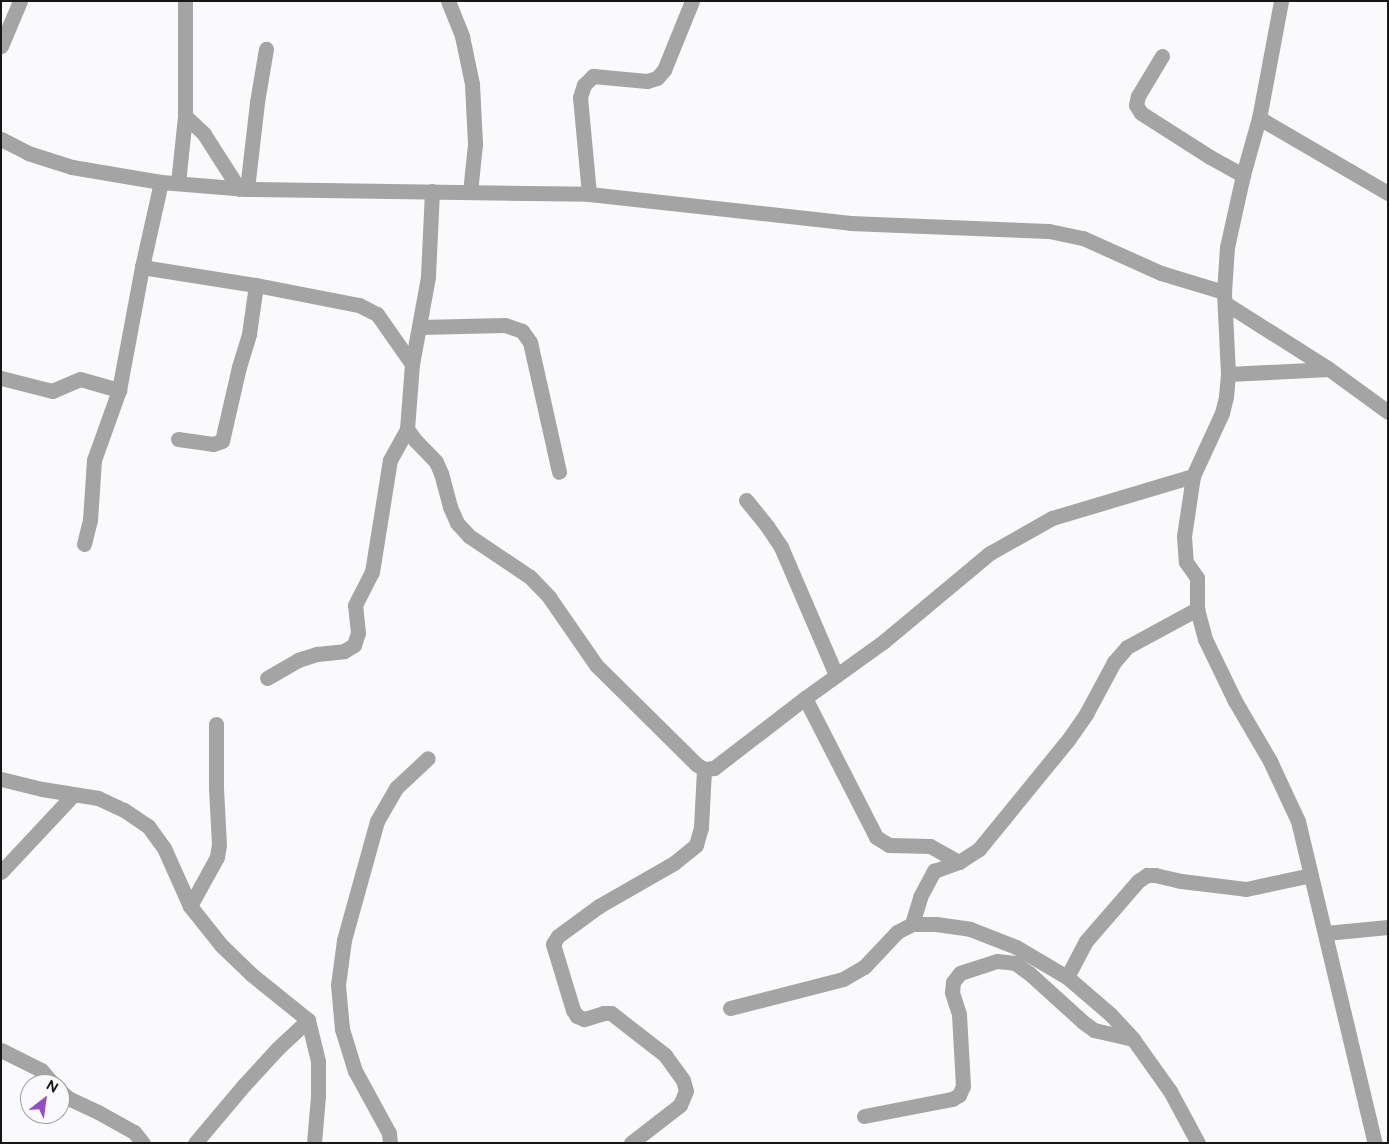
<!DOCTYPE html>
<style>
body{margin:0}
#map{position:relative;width:1389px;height:1144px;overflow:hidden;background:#fafafc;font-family:Figtree,sans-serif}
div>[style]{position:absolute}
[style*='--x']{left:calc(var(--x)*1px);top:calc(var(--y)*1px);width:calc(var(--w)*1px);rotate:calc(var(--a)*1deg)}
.street>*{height:15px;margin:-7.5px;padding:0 7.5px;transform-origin:7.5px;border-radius:7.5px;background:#a4a4a4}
span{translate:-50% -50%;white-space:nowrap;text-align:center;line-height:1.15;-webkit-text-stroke:5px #fafafc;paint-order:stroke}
.frame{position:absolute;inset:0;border:2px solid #171718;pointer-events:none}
.north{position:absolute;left:20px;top:1074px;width:50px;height:50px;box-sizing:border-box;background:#fafafc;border:1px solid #9f9fa1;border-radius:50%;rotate:30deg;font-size:14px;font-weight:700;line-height:20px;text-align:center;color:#171718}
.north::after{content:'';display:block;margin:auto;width:18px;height:22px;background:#934ec2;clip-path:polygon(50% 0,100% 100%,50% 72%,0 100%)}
</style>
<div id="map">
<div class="street">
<div style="--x:448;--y:1;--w:38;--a:68"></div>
<div style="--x:462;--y:36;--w:49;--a:78.2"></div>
<div style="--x:472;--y:84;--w:60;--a:87.1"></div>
<div style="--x:475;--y:144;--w:48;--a:95.9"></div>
<div style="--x:1281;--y:1;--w:119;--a:100.6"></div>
<div style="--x:1259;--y:118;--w:59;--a:105.7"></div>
<div style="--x:1243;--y:175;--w:74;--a:102.5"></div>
<div style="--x:1227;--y:247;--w:45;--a:93.8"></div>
<div style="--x:1224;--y:292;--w:82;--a:87.2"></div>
<div style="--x:1228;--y:374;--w:23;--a:95"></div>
<div style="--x:1226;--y:397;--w:16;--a:104"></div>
<div style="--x:1222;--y:413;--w:69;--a:114.7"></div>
<div style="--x:1193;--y:476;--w:61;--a:98.5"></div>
<div style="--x:1184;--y:536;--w:26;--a:86"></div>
<div style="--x:1186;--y:562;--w:19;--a:55"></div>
<div style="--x:1197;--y:578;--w:31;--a:90"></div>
<div style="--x:1197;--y:609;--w:31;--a:75"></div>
<div style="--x:1205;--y:639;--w:69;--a:64.2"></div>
<div style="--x:1235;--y:701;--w:69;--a:59.7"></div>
<div style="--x:1270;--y:761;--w:66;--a:65"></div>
<div style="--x:1298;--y:821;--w:331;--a:76.6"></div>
<div style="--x:1;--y:46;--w:49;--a:-67.1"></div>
<div style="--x:1162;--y:56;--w:47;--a:121"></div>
<div style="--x:1138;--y:96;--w:9;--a:103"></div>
<div style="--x:1136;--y:105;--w:9;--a:58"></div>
<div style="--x:1141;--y:113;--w:82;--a:32.5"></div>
<div style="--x:1210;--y:157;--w:38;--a:29"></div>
<div style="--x:185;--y:116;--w:26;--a:43"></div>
<div style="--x:204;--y:134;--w:65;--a:57.5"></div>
<div style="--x:1259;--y:118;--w:149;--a:30.2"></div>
<div style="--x:1;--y:139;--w:30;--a:27"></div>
<div style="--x:28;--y:153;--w:46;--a:17.7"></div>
<div style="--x:72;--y:167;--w:90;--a:9.6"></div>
<div style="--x:161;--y:182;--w:86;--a:4.7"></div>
<div style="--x:247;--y:189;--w:342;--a:0.8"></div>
<div style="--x:589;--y:194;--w:263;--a:6.3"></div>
<div style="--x:850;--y:223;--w:199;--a:2.3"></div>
<div style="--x:1049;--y:231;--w:35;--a:12"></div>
<div style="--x:1083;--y:238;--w:85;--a:24.2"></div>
<div style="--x:1161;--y:273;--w:66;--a:16.8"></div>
<div style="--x:178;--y:183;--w:67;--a:-84"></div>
<div style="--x:185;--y:116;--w:115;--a:-90"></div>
<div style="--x:247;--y:189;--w:88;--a:-83.4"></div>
<div style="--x:257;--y:102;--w:54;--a:-80.4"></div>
<div style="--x:432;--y:191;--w:86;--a:92.7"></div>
<div style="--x:428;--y:277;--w:88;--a:100.4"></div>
<div style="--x:412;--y:364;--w:65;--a:94.4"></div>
<div style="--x:407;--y:429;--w:14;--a:54"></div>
<div style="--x:415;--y:440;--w:30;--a:46"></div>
<div style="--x:436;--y:462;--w:12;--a:66"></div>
<div style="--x:441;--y:473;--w:35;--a:75"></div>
<div style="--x:450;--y:507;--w:17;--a:66"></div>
<div style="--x:457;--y:523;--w:18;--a:47"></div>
<div style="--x:469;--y:536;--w:73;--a:33.9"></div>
<div style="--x:530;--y:577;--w:28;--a:46"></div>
<div style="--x:549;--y:597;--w:83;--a:55.3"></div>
<div style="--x:596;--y:665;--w:141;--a:44.7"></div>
<div style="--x:696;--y:764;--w:9;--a:32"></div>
<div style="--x:704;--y:769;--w:10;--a:-6"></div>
<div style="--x:714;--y:768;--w:115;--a:-37.6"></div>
<div style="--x:805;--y:698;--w:96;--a:-35.7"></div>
<div style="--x:883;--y:642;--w:139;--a:-39.8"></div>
<div style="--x:990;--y:553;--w:71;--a:-29.4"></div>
<div style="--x:1052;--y:518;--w:147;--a:-16.6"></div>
<div style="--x:589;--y:194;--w:97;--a:-95.3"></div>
<div style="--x:580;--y:97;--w:13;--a:-72"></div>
<div style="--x:584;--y:85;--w:13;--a:-45"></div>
<div style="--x:593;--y:76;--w:54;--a:5.3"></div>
<div style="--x:647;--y:81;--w:10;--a:-17"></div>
<div style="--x:657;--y:78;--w:11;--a:-49"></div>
<div style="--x:664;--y:70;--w:74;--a:-67.9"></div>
<div style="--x:142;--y:267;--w:115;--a:9"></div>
<div style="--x:256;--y:285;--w:105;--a:11"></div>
<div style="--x:359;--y:305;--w:20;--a:27"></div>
<div style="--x:377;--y:314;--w:61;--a:55"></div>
<div style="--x:1225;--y:303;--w:123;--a:32.4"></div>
<div style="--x:1329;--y:369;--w:73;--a:36.1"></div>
<div style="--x:420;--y:327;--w:85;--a:-1.3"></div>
<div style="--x:505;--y:325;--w:18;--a:19"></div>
<div style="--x:522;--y:331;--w:14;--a:54"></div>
<div style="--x:530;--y:342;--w:133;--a:77.4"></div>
<div style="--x:1228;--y:374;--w:101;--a:-2.8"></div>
<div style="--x:1;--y:378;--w:53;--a:14.3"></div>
<div style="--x:52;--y:391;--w:30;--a:-23"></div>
<div style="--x:80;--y:379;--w:41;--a:15.8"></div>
<div style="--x:178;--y:439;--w:35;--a:8"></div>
<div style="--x:213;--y:444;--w:9;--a:-18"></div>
<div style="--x:222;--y:441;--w:76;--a:-77.1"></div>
<div style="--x:239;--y:367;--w:34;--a:-73"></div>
<div style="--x:249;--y:334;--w:49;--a:-81.9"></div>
<div style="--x:746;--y:500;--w:33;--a:51"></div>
<div style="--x:767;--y:526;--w:25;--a:56"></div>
<div style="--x:781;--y:547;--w:139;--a:66.7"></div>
<div style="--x:84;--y:544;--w:25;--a:-76"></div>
<div style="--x:90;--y:520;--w:60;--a:-86.2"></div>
<div style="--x:94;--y:460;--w:74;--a:-70.3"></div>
<div style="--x:119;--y:390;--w:125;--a:-79.4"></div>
<div style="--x:142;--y:267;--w:87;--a:-77.4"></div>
<div style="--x:267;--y:678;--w:36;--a:-30"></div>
<div style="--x:298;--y:660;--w:20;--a:-18"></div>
<div style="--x:317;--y:654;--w:27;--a:-6"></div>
<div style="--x:344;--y:651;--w:12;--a:-31"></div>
<div style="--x:354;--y:645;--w:13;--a:-72"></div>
<div style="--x:358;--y:633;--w:28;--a:-96"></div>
<div style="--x:355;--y:605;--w:37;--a:-63"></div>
<div style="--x:372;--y:572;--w:113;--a:-80.9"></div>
<div style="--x:390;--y:460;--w:35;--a:-61"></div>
<div style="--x:805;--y:698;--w:156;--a:62.9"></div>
<div style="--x:876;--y:837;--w:15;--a:32"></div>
<div style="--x:889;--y:845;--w:41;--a:1.4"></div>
<div style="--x:930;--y:846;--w:33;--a:29"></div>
<div style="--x:1;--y:779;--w:42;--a:13.7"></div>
<div style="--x:42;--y:789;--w:57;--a:9.1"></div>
<div style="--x:98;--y:798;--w:29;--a:25"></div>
<div style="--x:124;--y:810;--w:29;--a:34"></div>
<div style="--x:148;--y:826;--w:27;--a:54"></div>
<div style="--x:164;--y:848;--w:64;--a:65.9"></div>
<div style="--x:190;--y:906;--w:50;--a:51.5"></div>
<div style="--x:221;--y:945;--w:42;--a:44"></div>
<div style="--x:251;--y:974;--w:73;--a:38.9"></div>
<div style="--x:308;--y:1020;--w:42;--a:76.3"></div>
<div style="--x:318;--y:1061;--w:35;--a:90"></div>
<div style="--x:318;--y:1096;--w:47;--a:94.9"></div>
<div style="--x:1;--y:872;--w:105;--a:-46.9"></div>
<div style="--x:190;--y:906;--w:56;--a:-61.1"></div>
<div style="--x:217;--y:857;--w:12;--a:-81"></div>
<div style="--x:219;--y:845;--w:58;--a:-93"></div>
<div style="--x:216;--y:787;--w:63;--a:-90"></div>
<div style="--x:912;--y:924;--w:28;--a:-73"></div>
<div style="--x:920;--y:897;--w:30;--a:-62"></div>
<div style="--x:934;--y:871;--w:27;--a:-20"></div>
<div style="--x:959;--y:862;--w:24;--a:-33"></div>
<div style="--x:979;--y:849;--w:141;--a:-50.8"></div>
<div style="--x:1068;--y:740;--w:32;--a:-55"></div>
<div style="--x:1086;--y:714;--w:59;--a:-61.7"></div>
<div style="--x:1114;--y:662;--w:20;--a:-49"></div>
<div style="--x:1127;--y:647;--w:80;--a:-28.5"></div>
<div style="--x:1326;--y:933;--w:62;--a:-5.5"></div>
<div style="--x:1067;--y:977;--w:41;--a:-62.2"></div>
<div style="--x:1086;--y:941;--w:79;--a:-49.1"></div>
<div style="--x:1138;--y:881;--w:11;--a:-34"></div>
<div style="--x:1147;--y:875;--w:8;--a:0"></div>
<div style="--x:1155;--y:875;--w:27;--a:13"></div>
<div style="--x:1181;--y:881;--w:65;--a:7"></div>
<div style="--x:1246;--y:889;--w:66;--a:-12.2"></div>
<div style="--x:730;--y:1008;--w:117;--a:-14.4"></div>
<div style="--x:843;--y:979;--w:24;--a:-30"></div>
<div style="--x:864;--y:967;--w:48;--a:-46.7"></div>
<div style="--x:897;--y:932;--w:17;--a:-28"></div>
<div style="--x:912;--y:924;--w:24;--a:0"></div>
<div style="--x:936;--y:924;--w:34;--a:8"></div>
<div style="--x:970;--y:929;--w:49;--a:21.4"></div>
<div style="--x:1016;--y:947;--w:59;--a:30.5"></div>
<div style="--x:1067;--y:977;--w:57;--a:40.7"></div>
<div style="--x:1110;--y:1014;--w:34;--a:47"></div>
<div style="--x:1133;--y:1039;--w:64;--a:54.6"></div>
<div style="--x:1170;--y:1091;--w:59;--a:61.7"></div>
<div style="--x:1;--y:1050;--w:45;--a:26.6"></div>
<div style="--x:41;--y:1070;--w:18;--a:49"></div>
<div style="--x:60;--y:1091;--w:11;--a:41"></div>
<div style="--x:68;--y:1098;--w:33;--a:25"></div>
<div style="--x:98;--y:1112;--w:41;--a:29.1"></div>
<div style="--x:134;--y:1132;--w:14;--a:51"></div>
<div style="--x:864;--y:1116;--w:90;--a:-10.9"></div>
<div style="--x:952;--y:1099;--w:8;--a:-30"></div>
<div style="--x:959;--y:1095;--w:10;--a:-66"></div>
<div style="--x:963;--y:1086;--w:72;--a:-93.2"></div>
<div style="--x:959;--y:1014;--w:23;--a:-108"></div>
<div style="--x:952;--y:992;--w:10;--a:-84"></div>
<div style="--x:953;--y:982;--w:11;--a:-52"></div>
<div style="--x:960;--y:973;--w:39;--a:-18"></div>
<div style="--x:997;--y:961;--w:18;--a:6"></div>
<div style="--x:1015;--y:963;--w:17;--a:36"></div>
<div style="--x:1029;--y:973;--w:73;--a:42.2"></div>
<div style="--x:1083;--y:1022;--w:14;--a:36"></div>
<div style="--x:1094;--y:1030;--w:40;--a:13"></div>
<div style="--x:195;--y:1143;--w:76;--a:-49.8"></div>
<div style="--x:244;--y:1085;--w:50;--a:-47.4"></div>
<div style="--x:278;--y:1048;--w:41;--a:-43"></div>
<div style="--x:390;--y:1143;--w:10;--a:-96"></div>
<div style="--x:389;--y:1133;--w:71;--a:-118.7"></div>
<div style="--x:355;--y:1071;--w:44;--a:-107.2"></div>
<div style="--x:342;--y:1029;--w:44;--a:-95.2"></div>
<div style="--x:338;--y:985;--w:45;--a:-82.4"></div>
<div style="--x:344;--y:940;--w:123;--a:-74.5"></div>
<div style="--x:377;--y:821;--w:39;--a:-60"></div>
<div style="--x:397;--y:787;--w:42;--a:-43.1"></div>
<div style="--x:631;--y:1143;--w:62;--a:-37.8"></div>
<div style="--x:680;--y:1105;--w:15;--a:-67"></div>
<div style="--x:686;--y:1091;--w:11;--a:-105"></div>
<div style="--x:683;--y:1080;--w:31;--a:-126"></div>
<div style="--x:665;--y:1055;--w:68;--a:-142.1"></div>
<div style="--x:611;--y:1013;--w:7;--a:180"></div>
<div style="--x:604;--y:1013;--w:21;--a:163"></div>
<div style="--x:584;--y:1019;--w:8;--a:-157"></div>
<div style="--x:577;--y:1016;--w:7;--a:-124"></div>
<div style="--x:573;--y:1010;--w:69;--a:-106.9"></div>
<div style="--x:553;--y:944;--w:9;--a:-58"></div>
<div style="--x:558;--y:936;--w:51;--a:-36.2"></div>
<div style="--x:599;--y:906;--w:86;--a:-29.8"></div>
<div style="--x:674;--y:863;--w:28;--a:-39"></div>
<div style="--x:696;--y:845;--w:19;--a:-74"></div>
<div style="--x:701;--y:827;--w:58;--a:-87"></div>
</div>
<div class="frame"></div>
<div class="north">N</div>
</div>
